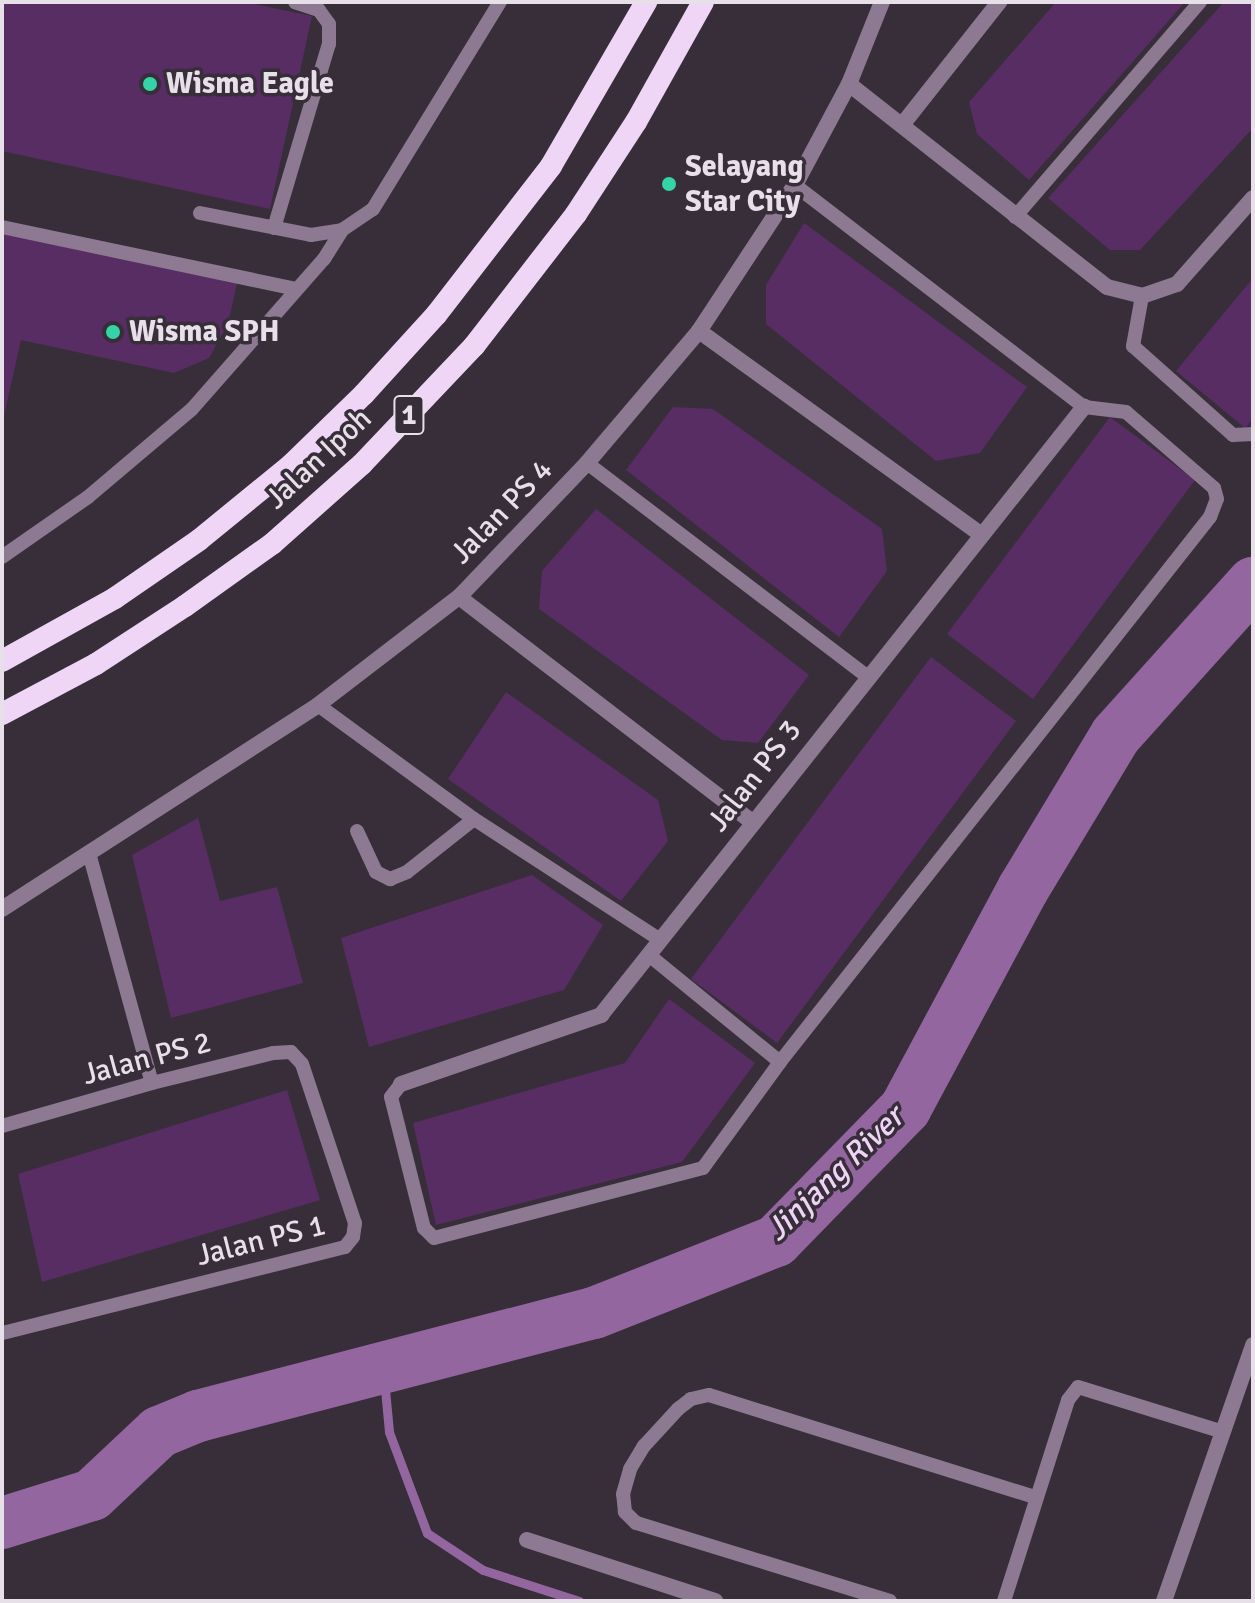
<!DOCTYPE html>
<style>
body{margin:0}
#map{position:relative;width:1255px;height:1603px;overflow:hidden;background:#372e3a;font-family:Signika,sans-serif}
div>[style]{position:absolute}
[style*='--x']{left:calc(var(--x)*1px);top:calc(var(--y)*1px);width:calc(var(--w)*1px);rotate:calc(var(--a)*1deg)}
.stream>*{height:9px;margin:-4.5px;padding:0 4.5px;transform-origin:4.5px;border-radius:4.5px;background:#9466a0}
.river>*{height:52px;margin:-26px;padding:0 26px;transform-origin:26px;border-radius:26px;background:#9466a0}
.building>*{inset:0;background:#582d63}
.service>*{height:14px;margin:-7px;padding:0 7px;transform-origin:7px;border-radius:7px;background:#8d7992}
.minor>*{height:16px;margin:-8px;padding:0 8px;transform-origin:8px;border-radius:8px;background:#8d7992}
.trunk>*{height:22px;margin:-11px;padding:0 11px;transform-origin:11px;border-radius:11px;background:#f0d6f6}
.dots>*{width:22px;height:22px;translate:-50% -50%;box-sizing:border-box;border:4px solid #372e3a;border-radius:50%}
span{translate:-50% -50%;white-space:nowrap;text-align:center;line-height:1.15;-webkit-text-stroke:7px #372e3a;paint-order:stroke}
.shield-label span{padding:2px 6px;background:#372e3a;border:2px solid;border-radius:6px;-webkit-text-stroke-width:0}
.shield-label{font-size:28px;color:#e7e0e8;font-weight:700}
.poi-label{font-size:30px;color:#e7e0e8;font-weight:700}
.left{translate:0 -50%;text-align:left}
.street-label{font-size:30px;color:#e7e0e8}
.water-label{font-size:32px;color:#eed4f5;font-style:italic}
.frame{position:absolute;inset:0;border:4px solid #e7e0e8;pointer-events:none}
</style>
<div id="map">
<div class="stream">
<div style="--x:383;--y:1368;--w:64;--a:84.6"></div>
<div style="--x:389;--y:1432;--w:108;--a:69.4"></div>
<div style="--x:427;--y:1533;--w:67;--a:33.5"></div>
<div style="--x:483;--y:1570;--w:101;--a:17.9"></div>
</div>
<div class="river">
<div style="--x:2;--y:1523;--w:94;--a:-17.3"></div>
<div style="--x:92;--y:1495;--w:92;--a:-43.2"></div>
<div style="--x:159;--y:1432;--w:42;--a:-22.3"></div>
<div style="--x:198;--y:1416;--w:409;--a:-14.6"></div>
<div style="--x:594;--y:1313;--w:196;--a:-21.6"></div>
<div style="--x:776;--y:1241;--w:185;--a:-45.7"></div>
<div style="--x:905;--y:1109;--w:250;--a:-61.8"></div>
<div style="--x:1023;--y:889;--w:180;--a:-58.9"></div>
<div style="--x:1116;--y:735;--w:205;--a:-48"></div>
</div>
<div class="building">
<div style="clip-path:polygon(2px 2px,245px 2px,312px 16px,270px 209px,2px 151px)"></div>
<div style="clip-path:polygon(1056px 2px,1185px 2px,1029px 180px,977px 134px,969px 102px)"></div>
<div style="clip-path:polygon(1224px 2px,1253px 2px,1253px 128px,1140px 250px,1110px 250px,1048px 198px)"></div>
<div style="clip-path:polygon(804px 223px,1027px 387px,980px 453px,936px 461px,766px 324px,766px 285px)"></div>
<div style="clip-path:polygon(2px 232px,237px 283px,228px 324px,209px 358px,174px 373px,21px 340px,2px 425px)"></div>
<div style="clip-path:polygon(1253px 278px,1253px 419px,1245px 428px,1176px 371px)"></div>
<div style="clip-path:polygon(673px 407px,713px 409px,882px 529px,887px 571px,839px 637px,626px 470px)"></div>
<div style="clip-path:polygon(1110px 417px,1195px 480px,1033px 699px,947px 634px)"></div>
<div style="clip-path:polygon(596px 509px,809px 675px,758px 743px,722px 740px,539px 609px,542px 571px)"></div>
<div style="clip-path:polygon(931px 657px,1016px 721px,777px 1043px,691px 979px)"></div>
<div style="clip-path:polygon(506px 692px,658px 800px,668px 841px,621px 901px,448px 779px)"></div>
<div style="clip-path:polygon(198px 818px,220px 901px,277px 887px,303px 983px,171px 1018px,132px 855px)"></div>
<div style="clip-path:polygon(532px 875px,603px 925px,564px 990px,369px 1047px,341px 938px)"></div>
<div style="clip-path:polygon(669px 999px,755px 1063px,682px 1162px,436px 1225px,413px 1123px,625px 1063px)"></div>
<div style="clip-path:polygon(287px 1090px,320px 1200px,42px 1282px,18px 1174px)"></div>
</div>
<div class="service">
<div style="--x:200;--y:213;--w:113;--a:11.2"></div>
<div style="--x:311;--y:235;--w:31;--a:-9"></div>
<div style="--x:342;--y:230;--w:37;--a:-34"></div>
<div style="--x:373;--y:209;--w:243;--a:-58.5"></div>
<div style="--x:1015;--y:217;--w:284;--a:-49.3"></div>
<div style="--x:2;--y:227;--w:300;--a:11.9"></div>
<div style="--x:274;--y:228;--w:192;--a:-73.4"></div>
<div style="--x:329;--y:44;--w:20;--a:-90"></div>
<div style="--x:329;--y:24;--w:17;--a:-126"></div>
<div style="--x:319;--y:10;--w:25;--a:-162"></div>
<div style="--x:1142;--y:296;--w:51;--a:100.2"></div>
<div style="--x:1133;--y:346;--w:134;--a:41.7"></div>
<div style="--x:1233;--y:435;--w:20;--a:-3"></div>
<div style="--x:587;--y:463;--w:355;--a:37.3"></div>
<div style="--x:2;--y:557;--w:105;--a:-34.9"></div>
<div style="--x:88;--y:497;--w:136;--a:-40.2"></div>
<div style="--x:192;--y:409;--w:200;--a:-48.7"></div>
<div style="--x:324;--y:259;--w:34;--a:-58"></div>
<div style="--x:318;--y:705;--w:193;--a:36.2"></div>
<div style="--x:474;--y:819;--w:222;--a:33"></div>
<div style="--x:357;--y:831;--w:45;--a:65.1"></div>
<div style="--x:376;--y:872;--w:16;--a:27"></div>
<div style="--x:390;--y:879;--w:18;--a:-22"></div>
<div style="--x:407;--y:872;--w:85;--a:-38.3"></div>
<div style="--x:89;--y:853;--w:238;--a:74.7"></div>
<div style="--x:780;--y:1062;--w:694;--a:-51.73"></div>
<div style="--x:1210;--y:517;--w:19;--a:-69"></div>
<div style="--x:1217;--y:499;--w:11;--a:-105"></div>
<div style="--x:1214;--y:488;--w:116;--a:-139.2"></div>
<div style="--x:1126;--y:412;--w:42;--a:-173.2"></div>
<div style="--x:1084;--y:407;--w:364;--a:-142.5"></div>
<div style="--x:401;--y:1084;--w:16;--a:128"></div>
<div style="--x:391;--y:1097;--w:135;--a:75.9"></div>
<div style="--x:424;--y:1228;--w:14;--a:45"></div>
<div style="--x:434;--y:1238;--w:278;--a:-14.6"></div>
<div style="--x:703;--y:1168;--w:131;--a:-54"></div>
<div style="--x:780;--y:1062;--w:169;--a:-140.8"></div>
<div style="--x:2;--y:1126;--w:156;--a:-16"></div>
<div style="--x:152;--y:1083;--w:125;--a:-13.9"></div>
<div style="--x:273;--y:1053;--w:18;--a:-3"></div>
<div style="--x:291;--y:1052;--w:16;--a:47"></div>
<div style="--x:302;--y:1064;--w:168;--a:71.6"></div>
<div style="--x:355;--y:1223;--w:14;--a:98"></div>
<div style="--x:353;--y:1237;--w:13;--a:129"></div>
<div style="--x:345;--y:1247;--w:354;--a:165.9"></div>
<div style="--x:890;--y:1601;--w:266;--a:-162.9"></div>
<div style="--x:636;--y:1523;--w:16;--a:-135"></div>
<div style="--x:625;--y:1512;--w:18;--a:-96"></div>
<div style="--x:623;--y:1494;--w:26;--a:-74"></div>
<div style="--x:630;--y:1469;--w:27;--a:-59"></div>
<div style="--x:644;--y:1446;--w:50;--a:-47.4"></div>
<div style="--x:678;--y:1409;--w:16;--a:-38"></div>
<div style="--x:691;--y:1399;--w:18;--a:-13"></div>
<div style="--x:709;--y:1395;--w:342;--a:17.4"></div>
<div style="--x:1004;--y:1601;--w:211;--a:-72.3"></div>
<div style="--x:1068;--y:1400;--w:16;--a:-52"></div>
<div style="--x:1078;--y:1387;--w:152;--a:17.2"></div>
</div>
<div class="minor">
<div style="--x:849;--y:84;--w:328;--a:38.2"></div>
<div style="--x:1107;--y:287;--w:36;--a:14"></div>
<div style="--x:1142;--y:296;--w:37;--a:-19"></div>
<div style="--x:1177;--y:284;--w:115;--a:-48.5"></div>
<div style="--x:902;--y:125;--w:157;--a:-51.7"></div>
<div style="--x:699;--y:331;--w:349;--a:35.8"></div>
<div style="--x:459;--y:597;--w:371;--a:37.5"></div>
<div style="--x:2;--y:909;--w:376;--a:-32.8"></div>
<div style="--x:318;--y:705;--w:178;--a:-37.5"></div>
<div style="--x:459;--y:597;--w:185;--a:-46.3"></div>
<div style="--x:587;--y:463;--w:173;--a:-49.7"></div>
<div style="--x:699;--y:331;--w:175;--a:-56.7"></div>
<div style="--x:795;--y:185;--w:115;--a:-61.9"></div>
<div style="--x:849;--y:84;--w:88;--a:-68.1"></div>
<div style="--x:401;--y:1084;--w:212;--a:-19"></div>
<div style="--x:601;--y:1015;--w:777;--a:-51.54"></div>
<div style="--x:527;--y:1540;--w:198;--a:18"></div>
<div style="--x:1164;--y:1601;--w:271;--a:-70.8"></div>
</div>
<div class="trunk">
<div style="--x:2;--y:661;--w:129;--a:-29.1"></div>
<div style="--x:115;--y:598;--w:102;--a:-34.6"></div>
<div style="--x:199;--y:540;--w:119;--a:-39.2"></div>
<div style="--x:291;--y:465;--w:102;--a:-44.2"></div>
<div style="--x:364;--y:394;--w:107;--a:-47.7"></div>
<div style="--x:436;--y:315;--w:188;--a:-52.3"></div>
<div style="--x:551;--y:166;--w:190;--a:-59.9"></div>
<div style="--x:2;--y:714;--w:106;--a:-28"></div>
<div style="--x:96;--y:664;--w:106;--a:-33.1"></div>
<div style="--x:185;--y:606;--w:107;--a:-35.5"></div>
<div style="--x:272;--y:544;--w:120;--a:-41.6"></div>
<div style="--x:362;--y:464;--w:163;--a:-46.5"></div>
<div style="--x:474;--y:346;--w:167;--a:-52.3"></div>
<div style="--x:576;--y:214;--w:110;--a:-56.9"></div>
<div style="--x:636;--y:122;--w:137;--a:-60.8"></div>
</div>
<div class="dots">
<div style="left:150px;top:84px;background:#34d4a8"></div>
<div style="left:669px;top:184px;background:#34d4a8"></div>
<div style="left:113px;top:332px;background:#34d4a8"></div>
</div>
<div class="shield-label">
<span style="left:409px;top:415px">1</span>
</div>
<div class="poi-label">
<span class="left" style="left:166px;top:84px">Wisma Eagle</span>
<span class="left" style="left:685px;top:184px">Selayang<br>Star City</span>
<span class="left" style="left:129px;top:332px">Wisma SPH</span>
</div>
<div class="street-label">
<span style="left:319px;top:459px;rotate:-43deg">Jalan Ipoh</span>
<span style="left:502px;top:512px;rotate:-46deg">Jalan PS 4</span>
<span style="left:755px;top:776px;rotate:-52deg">Jalan PS 3</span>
<span style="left:147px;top:1059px;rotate:-15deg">Jalan PS 2</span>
<span style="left:261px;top:1241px;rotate:-14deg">Jalan PS 1</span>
</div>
<div class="water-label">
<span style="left:835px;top:1174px;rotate:-44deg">Jinjang River</span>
</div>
<div class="frame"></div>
</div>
